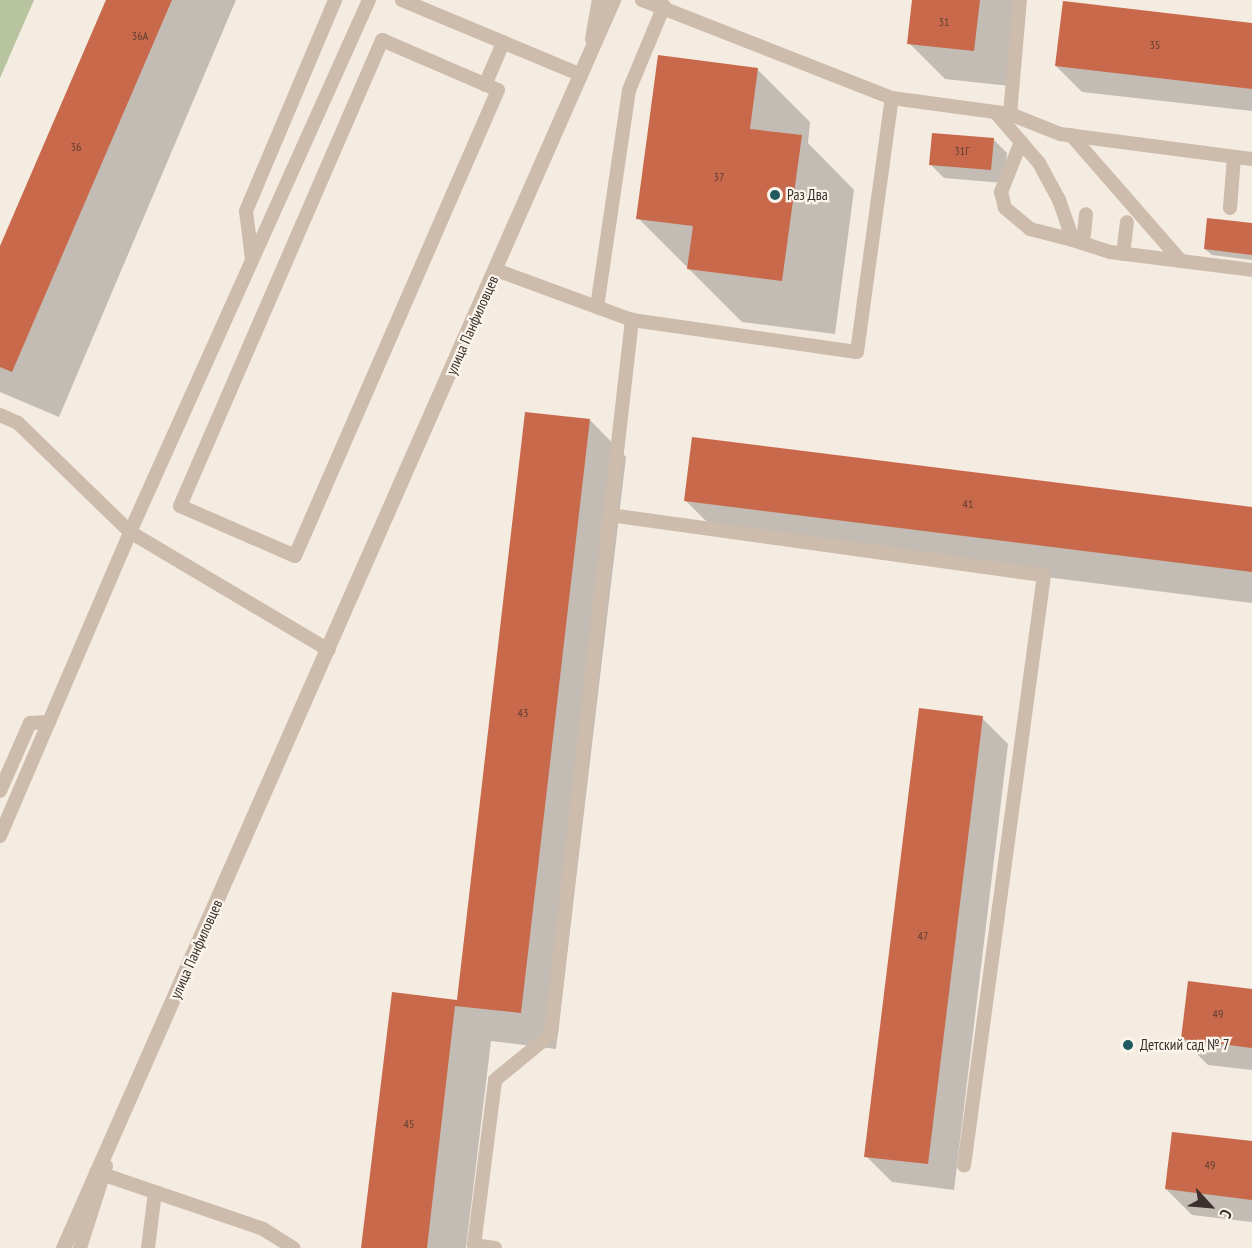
<!DOCTYPE html>
<meta charset="utf-8">
<style>
body{margin:0}
#map{position:relative;width:1252px;height:1248px;overflow:hidden;background:#f4ebe1;font-family:"PT Sans Narrow",sans-serif}
div>[style]{position:absolute}
[style*='--x']{left:calc(var(--x)*1px);top:calc(var(--y)*1px);width:calc(var(--w)*1px);rotate:calc(var(--a)*1deg)}
.green>*{inset:0;background:#b8c4a0}
.shadow>*{inset:0;background:#0003}
.building>*{inset:0;background:#c8694b}
.service>*{height:14px;margin:-7px;padding:0 7px;transform-origin:7px;border-radius:7px;background:#cdbbac}
.tertiary>*{height:15px;margin:-7.5px;padding:0 7.5px;transform-origin:7.5px;border-radius:7.5px;background:#cdbbac}
.dots>*{width:16px;height:16px;translate:-50% -50%;box-sizing:border-box;border:3px solid #fbf5ee;border-radius:50%}
span{translate:-50% -50%;white-space:nowrap;text-align:center;line-height:1.15;-webkit-text-stroke:4.5px #fbf5ee;paint-order:stroke}
.number-label{font-size:12px;color:#5e3e33}
.number-label span{-webkit-text-stroke-width:0}
.poi-label{font-size:15px;color:#3b302b}
.left{translate:0 -50%;text-align:left}
.street-label{font-size:15px;color:#3b302b}
.north{position:absolute;left:1180px;top:1176px;width:60px;height:60px;-webkit-text-stroke:4px #fbf5ee;paint-order:stroke;rotate:116deg;font-size:16px;font-weight:700;line-height:24px;text-align:center;color:#3b302b}
.north::after{content:'';display:block;margin:auto;width:21px;height:27px;background:#3b302b;clip-path:polygon(50% 0,100% 100%,50% 72%,0 100%)}
</style>
<div id="map">
<div class="green">
<div style="clip-path:polygon(0 0,34px 0,0 78px)"></div>
</div>
<div class="shadow">
<div style="clip-path:polygon(106px 0,236px 0,59px 417px,0 392px,0 249px)"></div>
<div style="clip-path:polygon(914px 0,1020px 0,1010px 86px,945px 79px,909px 43px)"></div>
<div style="clip-path:polygon(1252px 25px,1252px 111px,1082px 92px,1056px 66px)"></div>
<div style="clip-path:polygon(758px 70px,810px 122px,808px 143px,854px 190px,835px 334px,742px 322px,638px 218px)"></div>
<div style="clip-path:polygon(993px 139px,1007px 153px,1004px 183px,944px 178px,931px 165px)"></div>
<div style="clip-path:polygon(1252px 225px,1252px 260px,1212px 255px,1205px 249px)"></div>
<div style="clip-path:polygon(590px 420px,626px 457px,556px 1049px,491px 1041px,466px 1248px,363px 1248px,393px 994px,458px 1002px)"></div>
<div style="clip-path:polygon(685px 500px,1252px 508px,1252px 603px,721px 536px)"></div>
<div style="clip-path:polygon(982px 718px,1008px 744px,954px 1190px,892px 1182px,866px 1156px)"></div>
<div style="clip-path:polygon(1252px 990px,1252px 1070px,1208px 1065px,1182px 1039px)"></div>
<div style="clip-path:polygon(1252px 1143px,1252px 1222px,1192px 1215px,1166px 1189px)"></div>
</div>
<div class="building">
<div style="clip-path:polygon(106px 0,172px 0,12px 372px,0 367px,0 246px)"></div>
<div style="clip-path:polygon(912px 0,980px 0,974px 51px,907px 44px)"></div>
<div style="clip-path:polygon(1063px 1px,1252px 23px,1252px 89px,1055px 66px)"></div>
<div style="clip-path:polygon(658px 55px,758px 68px,750px 129px,802px 135px,782px 281px,687px 269px,693px 226px,636px 219px)"></div>
<div style="clip-path:polygon(932px 133px,994px 138px,991px 170px,929px 165px)"></div>
<div style="clip-path:polygon(1207px 218px,1252px 223px,1252px 255px,1204px 249px)"></div>
<div style="clip-path:polygon(525px 412px,590px 419px,521px 1013px,455px 1006px,427px 1248px,361px 1248px,392px 992px,457px 1000px)"></div>
<div style="clip-path:polygon(692px 437px,1252px 507px,1252px 572px,684px 501px)"></div>
<div style="clip-path:polygon(919px 708px,983px 716px,928px 1164px,864px 1157px)"></div>
<div style="clip-path:polygon(1188px 981px,1252px 989px,1252px 1048px,1181px 1039px)"></div>
<div style="clip-path:polygon(1172px 1132px,1252px 1141px,1252px 1200px,1165px 1189px)"></div>
</div>
<div class="service">
<div style="--x:402;--y:0;--w:194;--a:22.7"></div>
<div style="--x:642;--y:0;--w:269;--a:21.4"></div>
<div style="--x:892;--y:98;--w:119;--a:7.7"></div>
<div style="--x:1010;--y:114;--w:114;--a:-85"></div>
<div style="--x:592;--y:39;--w:40;--a:-80"></div>
<div style="--x:382;--y:40;--w:126;--a:23.3"></div>
<div style="--x:498;--y:90;--w:508;--a:113.54"></div>
<div style="--x:295;--y:556;--w:125;--a:-156.5"></div>
<div style="--x:180;--y:506;--w:508;--a:-66.56"></div>
<div style="--x:485;--y:85;--w:46;--a:-66.8"></div>
<div style="--x:996;--y:113;--w:66;--a:49.3"></div>
<div style="--x:1039;--y:163;--w:42;--a:61.6"></div>
<div style="--x:1059;--y:200;--w:42;--a:70.7"></div>
<div style="--x:1073;--y:240;--w:39;--a:18"></div>
<div style="--x:1110;--y:252;--w:143;--a:7.2"></div>
<div style="--x:1010;--y:114;--w:54;--a:21.8"></div>
<div style="--x:1060;--y:134;--w:194;--a:7.4"></div>
<div style="--x:1071;--y:135;--w:167;--a:48.9"></div>
<div style="--x:1021;--y:142;--w:54;--a:111.8"></div>
<div style="--x:1001;--y:192;--w:16;--a:76"></div>
<div style="--x:1005;--y:208;--w:33;--a:40"></div>
<div style="--x:1030;--y:229;--w:44;--a:14.3"></div>
<div style="--x:1230;--y:208;--w:51;--a:-85.5"></div>
<div style="--x:1083;--y:243;--w:29;--a:-84"></div>
<div style="--x:1123;--y:254;--w:32;--a:-83"></div>
<div style="--x:252;--y:259;--w:48;--a:-97.1"></div>
<div style="--x:246;--y:211;--w:229;--a:-67.1"></div>
<div style="--x:597;--y:307;--w:219;--a:-81.6"></div>
<div style="--x:629;--y:90;--w:91;--a:-67.4"></div>
<div style="--x:632;--y:320;--w:227;--a:8.1"></div>
<div style="--x:857;--y:352;--w:256;--a:-82.2"></div>
<div style="--x:0;--y:415;--w:20;--a:24"></div>
<div style="--x:18;--y:423;--w:156;--a:44.2"></div>
<div style="--x:130;--y:532;--w:231;--a:30.7"></div>
<div style="--x:610;--y:515;--w:438;--a:7.9"></div>
<div style="--x:1044;--y:575;--w:596;--a:97.71"></div>
<div style="--x:0;--y:791;--w:74;--a:-66.2"></div>
<div style="--x:30;--y:723;--w:19;--a:-3"></div>
<div style="--x:0;--y:836;--w:331;--a:-66.8"></div>
<div style="--x:130;--y:532;--w:583;--a:-65.81"></div>
<div style="--x:96;--y:1172;--w:176;--a:18.8"></div>
<div style="--x:263;--y:1229;--w:36;--a:32"></div>
<div style="--x:80;--y:1248;--w:86;--a:-72.4"></div>
<div style="--x:148;--y:1248;--w:56;--a:-82.9"></div>
<div style="--x:495;--y:1248;--w:21;--a:-172"></div>
<div style="--x:474;--y:1245;--w:166;--a:-82.7"></div>
<div style="--x:495;--y:1080;--w:72;--a:-39.4"></div>
<div style="--x:551;--y:1034;--w:719;--a:-83.53"></div>
<div style="--x:632;--y:320;--w:145;--a:-159.8"></div>
</div>
<div class="tertiary">
<div style="--x:63;--y:1248;--w:1364;--a:-66.22"></div>
</div>
<div class="dots">
<div style="left:775px;top:195px;background:#1f5a5e"></div>
<div style="left:1128px;top:1045px;background:#1f5a5e"></div>
</div>
<div class="number-label">
<span style="left:944px;top:22px">31</span>
<span style="left:140px;top:36px">36А</span>
<span style="left:1155px;top:45px">35</span>
<span style="left:76px;top:147px">36</span>
<span style="left:962px;top:151px">31Г</span>
<span style="left:719px;top:177px">37</span>
<span style="left:968px;top:504px">41</span>
<span style="left:523px;top:713px">43</span>
<span style="left:923px;top:936px">47</span>
<span style="left:1218px;top:1014px">49</span>
<span style="left:409px;top:1124px">45</span>
<span style="left:1210px;top:1165px">49</span>
</div>
<div class="poi-label">
<span class="left" style="left:787px;top:195px">Раз Два</span>
<span class="left" style="left:1140px;top:1045px">Детский сад № 7</span>
</div>
<div class="street-label">
<span style="left:472px;top:325px;rotate:-66deg">улица Панфиловцев</span>
<span style="left:196px;top:949px;rotate:-66deg">улица Панфиловцев</span>
</div>
<div class="north">С</div>
</div>
